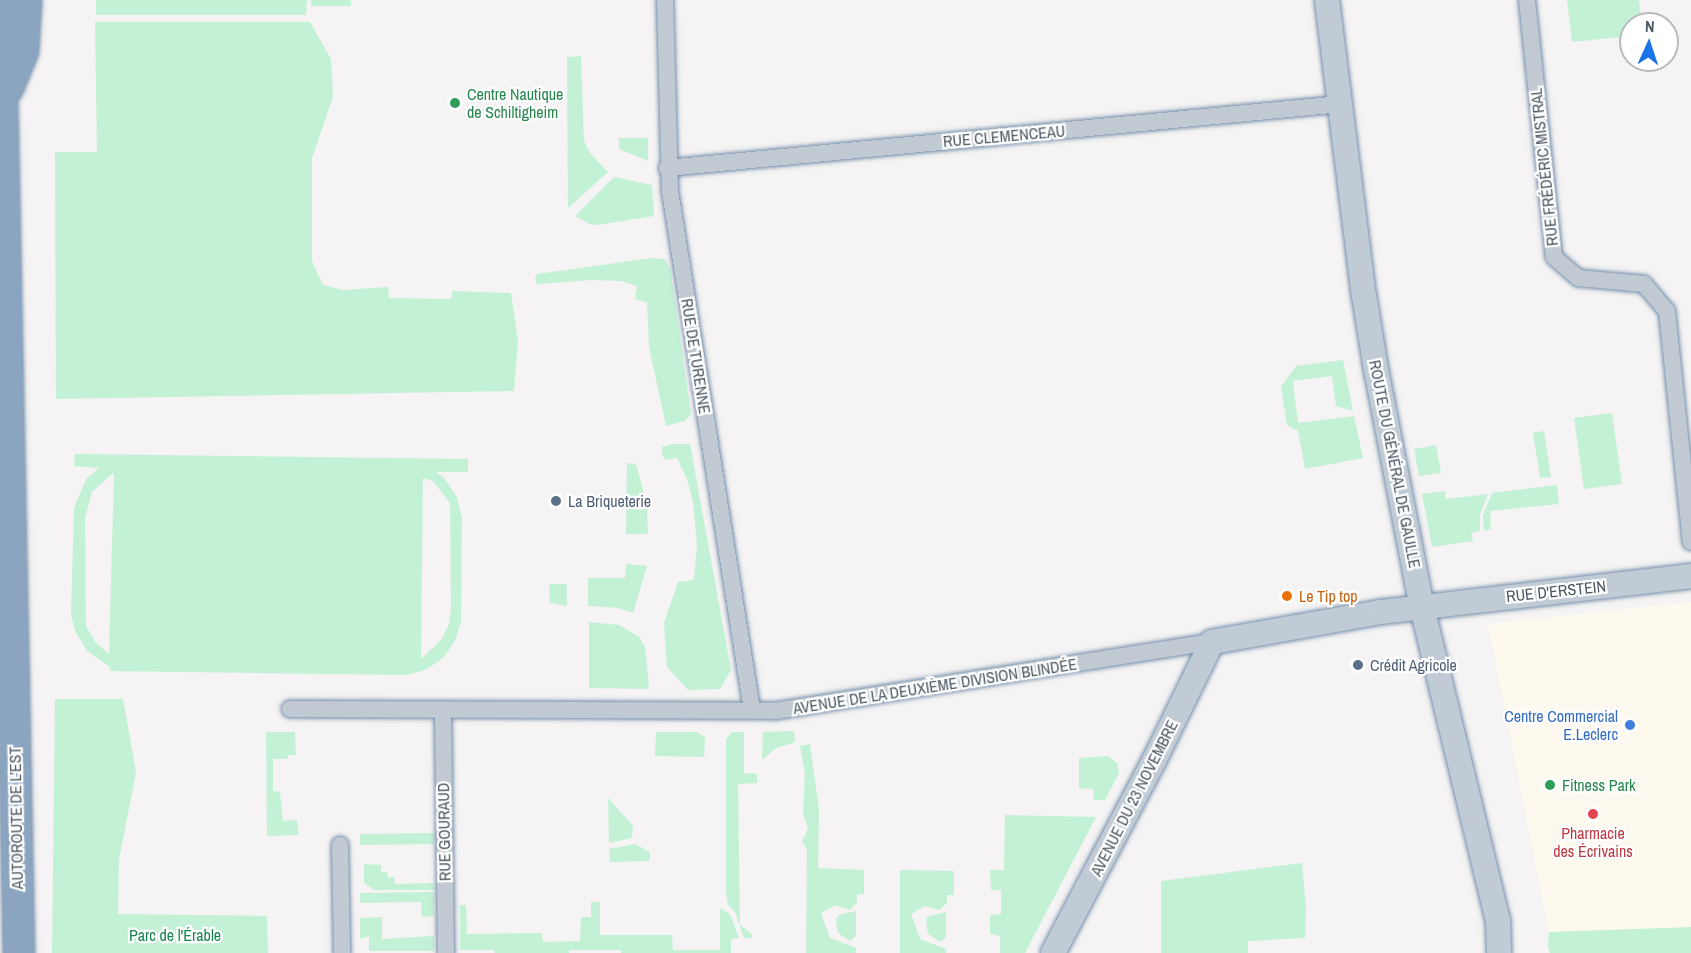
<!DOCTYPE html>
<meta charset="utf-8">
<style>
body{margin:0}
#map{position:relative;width:1691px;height:953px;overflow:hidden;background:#f5f3f3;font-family:"Archivo Narrow",sans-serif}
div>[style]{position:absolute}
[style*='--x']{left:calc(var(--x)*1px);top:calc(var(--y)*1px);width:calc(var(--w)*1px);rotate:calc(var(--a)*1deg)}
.commercial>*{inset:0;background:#fdf9ef}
.green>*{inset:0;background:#c3f1d5}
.roads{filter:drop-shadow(0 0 2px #7690ad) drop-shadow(0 0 2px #7690ad)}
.street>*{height:16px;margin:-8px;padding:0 8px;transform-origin:8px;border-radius:8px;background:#c1cad2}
.secondary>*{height:24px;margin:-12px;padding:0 12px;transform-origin:12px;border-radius:12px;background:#c1cbd6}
.highway>*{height:30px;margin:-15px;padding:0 15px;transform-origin:15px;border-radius:15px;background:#8ba5c1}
.dots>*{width:16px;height:16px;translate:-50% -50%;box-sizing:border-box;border:3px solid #fff;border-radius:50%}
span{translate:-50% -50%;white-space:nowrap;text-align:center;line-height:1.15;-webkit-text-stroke:4.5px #fff;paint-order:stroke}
.leisure-label{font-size:16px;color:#27864d}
.left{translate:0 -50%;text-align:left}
.street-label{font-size:16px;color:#4a5661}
.service-label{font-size:16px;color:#4e5e75}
.food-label{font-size:16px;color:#c56008}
.shop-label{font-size:16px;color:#366cbe}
.right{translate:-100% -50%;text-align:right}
.health-label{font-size:16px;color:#be3a42}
.park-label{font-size:16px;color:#17864f}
.north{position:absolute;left:1619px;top:12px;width:60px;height:60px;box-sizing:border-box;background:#fff;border:2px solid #b7bbc0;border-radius:50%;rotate:3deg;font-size:16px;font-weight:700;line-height:24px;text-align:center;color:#4a5661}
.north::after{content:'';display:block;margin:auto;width:21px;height:27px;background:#1a73e8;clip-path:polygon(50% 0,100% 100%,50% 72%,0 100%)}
</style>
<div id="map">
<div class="commercial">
<div style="clip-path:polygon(1691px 602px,1691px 931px,1549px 932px,1488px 624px)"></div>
</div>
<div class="green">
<div style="clip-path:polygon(96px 0,307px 0,306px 15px,96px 15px)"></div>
<div style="clip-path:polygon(311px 0,351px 0,351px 6px,311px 6px)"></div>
<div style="clip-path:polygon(1567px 0,1639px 0,1642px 24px,1631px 24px,1631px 36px,1572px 42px)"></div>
<div style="clip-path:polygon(95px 22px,310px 22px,331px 59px,333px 97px,312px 158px,312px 261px,323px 285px,343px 290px,388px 287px,389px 298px,451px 299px,452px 291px,511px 293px,518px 341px,514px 391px,56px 399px,55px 152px,97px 152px)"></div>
<div style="clip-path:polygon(581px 56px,584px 141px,590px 153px,608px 172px,568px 208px,567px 57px)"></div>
<div style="clip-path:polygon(619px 138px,648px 138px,648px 161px,619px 149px)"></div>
<div style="clip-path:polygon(614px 177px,652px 185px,654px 216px,598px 225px,590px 224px,575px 216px)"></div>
<div style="clip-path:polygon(652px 258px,664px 259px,670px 267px,691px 414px,685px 421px,666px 426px,649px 347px,647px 302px,635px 299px,637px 286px,621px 281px,592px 280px,537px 284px,535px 279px,537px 274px)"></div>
<div style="clip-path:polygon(1343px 360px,1353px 411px,1336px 406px,1332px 376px,1293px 381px,1298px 423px,1354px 416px,1363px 458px,1305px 469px,1298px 431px,1287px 425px,1281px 387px,1296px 366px)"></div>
<div style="clip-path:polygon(1612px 413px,1622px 484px,1584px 489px,1574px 418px)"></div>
<div style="clip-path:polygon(1544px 431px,1551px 477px,1540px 478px,1533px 433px)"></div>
<div style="clip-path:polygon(672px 444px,690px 444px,731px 670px,720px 689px,688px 690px,667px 667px,664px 623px,678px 582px,694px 580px,697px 545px,693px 502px,687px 479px,677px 458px,665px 460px,662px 454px,662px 447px)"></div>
<div style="clip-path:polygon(1436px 445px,1441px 473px,1419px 476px,1414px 449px)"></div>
<div style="clip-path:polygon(evenodd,75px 454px,468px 459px,468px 472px,436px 472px,444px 478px,457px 497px,462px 519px,461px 622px,455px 641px,443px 658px,427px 669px,408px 675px,110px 671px,110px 667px,87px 651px,75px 631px,71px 615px,74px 508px,86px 479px,99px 468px,74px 466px,75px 454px,113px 473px,114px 474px,109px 654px,95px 642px,86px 626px,85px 519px,92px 492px,113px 473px,75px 454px,423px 478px,433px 481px,450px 503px,451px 609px,449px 624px,442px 639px,421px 659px,423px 478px)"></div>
<div style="clip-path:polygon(627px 463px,636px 464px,647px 505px,648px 534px,626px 534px)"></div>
<div style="clip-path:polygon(1557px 485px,1559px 504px,1490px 511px,1491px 529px,1484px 531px,1483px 515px,1492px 493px)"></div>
<div style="clip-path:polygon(1445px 491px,1446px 499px,1488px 494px,1480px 515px,1480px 531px,1471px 533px,1473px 541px,1432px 547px,1422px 494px)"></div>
<div style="clip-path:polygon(626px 564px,647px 566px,633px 613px,618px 608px,588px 606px,588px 578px,625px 578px)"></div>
<div style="clip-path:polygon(549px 584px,567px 584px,567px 606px,550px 603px)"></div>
<div style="clip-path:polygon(589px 622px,619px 625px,639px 637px,645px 647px,649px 685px,647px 689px,589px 688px)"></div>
<div style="clip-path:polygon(55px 699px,123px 699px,136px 772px,119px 860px,118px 914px,267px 916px,268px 953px,52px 953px)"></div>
<div style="clip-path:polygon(794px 731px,795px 742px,776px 748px,762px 760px,763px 732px)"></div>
<div style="clip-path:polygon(266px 732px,295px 732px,296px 755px,288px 755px,288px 759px,273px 759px,273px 791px,280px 792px,283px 821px,297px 820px,299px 835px,267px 836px)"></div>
<div style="clip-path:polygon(656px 732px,697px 732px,705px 737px,704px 757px,655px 756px)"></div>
<div style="clip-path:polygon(732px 732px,744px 732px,744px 773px,757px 774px,757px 783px,738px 784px,740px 925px,752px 934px,752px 938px,744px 938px,735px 912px,728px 905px,726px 891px,726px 739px)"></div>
<div style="clip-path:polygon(810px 744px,819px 810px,818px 868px,864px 870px,864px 894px,857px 894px,857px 903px,849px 910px,835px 905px,821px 913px,830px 938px,856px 948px,856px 953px,806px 953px,807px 850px,802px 841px,808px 829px,803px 813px,805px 774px,800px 746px)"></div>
<div style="clip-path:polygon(1108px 756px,1117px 763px,1119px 773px,1105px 800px,1094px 800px,1093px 789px,1079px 788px,1079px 758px)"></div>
<div style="clip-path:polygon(608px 798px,633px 826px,632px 838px,609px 843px)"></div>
<div style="clip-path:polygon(1005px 815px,1096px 817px,1025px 953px,1000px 953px,1000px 936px,990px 934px,990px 915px,1001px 914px,1001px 890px,991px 890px,990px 870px,1004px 870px)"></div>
<div style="clip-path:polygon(434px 833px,434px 844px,360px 845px,360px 834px)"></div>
<div style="clip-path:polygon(635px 844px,650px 852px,650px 861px,610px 862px,609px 849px)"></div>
<div style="clip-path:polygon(1302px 863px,1306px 908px,1305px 938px,1248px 941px,1248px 953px,1161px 953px,1161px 881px)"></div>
<div style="clip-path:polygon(364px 864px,381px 865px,381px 872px,387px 872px,388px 877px,394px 877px,395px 884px,434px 883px,434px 890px,374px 890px,364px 883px)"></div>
<div style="clip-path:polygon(900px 870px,954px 871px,954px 895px,947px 895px,947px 903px,939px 910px,925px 906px,911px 914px,920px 939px,946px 949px,946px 953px,900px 953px)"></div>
<div style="clip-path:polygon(434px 892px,434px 916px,422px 917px,421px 902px,360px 903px,360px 893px)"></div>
<div style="clip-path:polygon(591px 902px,600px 902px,600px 935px,672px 935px,673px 950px,720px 950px,720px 908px,730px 914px,739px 938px,731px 939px,731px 953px,621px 953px,621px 950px,569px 950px,569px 953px,495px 953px,494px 950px,460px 950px,460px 905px,466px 905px,467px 934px,542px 933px,543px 942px,580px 941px,581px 917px,591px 917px)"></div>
<div style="clip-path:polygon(856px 911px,856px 936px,850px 941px,838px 933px,836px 919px,839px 915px)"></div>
<div style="clip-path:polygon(946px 912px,946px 937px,940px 942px,928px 934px,926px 920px,929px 916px)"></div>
<div style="clip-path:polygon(382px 917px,382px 939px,434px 936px,434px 951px,369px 951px,369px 936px,360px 939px,360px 918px)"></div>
<div style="clip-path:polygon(1691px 927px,1691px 953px,1550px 953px,1548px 946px,1549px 932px)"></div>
</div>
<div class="roads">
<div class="street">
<div style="--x:665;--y:0;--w:191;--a:88.5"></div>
<div style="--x:670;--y:191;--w:525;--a:81.02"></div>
<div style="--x:1527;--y:0;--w:258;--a:84"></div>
<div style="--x:1554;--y:257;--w:32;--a:41"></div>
<div style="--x:1578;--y:278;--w:66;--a:5.2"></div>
<div style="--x:1644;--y:284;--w:35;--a:50"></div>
<div style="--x:1667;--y:311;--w:232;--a:84.1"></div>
<div style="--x:667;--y:168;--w:677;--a:-5.42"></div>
<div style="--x:290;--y:709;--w:485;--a:0.2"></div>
<div style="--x:775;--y:711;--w:442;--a:-9"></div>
<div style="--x:443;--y:711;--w:242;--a:89.3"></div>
<div style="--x:340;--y:845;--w:108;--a:88.9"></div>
</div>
<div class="secondary">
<div style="--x:1327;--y:0;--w:297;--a:82.9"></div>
<div style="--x:1364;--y:295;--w:75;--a:80.8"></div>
<div style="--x:1376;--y:369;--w:242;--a:79.1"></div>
<div style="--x:1422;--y:607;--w:322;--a:76.4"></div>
<div style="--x:1498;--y:920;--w:33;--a:88"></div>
<div style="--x:1053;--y:953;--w:217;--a:-62.3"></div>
<div style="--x:1154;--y:761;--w:132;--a:-64"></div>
<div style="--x:1212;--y:642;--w:172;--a:-10.1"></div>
<div style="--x:1381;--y:612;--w:312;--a:-6.6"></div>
</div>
<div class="highway">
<div style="--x:0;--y:0;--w:953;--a:88.86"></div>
<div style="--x:8;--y:88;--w:40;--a:-68"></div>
<div style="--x:23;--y:51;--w:51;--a:-86.6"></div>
</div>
</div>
<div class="dots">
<div style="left:455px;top:103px;background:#2e9e5b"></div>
<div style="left:556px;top:501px;background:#5c6f8a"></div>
<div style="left:1287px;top:596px;background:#e8710a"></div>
<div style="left:1358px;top:665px;background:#5c6f8a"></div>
<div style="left:1630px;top:725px;background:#3f7fe0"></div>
<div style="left:1550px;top:785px;background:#2e9e5b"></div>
<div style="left:1593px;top:814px;background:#e0444e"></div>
</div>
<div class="leisure-label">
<span class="left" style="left:467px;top:103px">Centre Nautique<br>de Schiltigheim</span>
<span class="left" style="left:1562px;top:785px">Fitness Park</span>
</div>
<div class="street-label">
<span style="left:1004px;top:136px;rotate:-5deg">RUE CLEMENCEAU</span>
<span style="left:1544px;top:167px;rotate:-96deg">RUE FRÉDÉRIC MISTRAL</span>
<span style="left:696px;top:356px;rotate:81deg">RUE DE TURENNE</span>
<span style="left:1395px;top:464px;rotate:79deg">ROUTE DU GÉNÉRAL DE GAULLE</span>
<span style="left:1556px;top:591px;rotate:-6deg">RUE D'ERSTEIN</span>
<span style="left:935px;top:686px;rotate:-9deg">AVENUE DE LA DEUXIÈME DIVISION BLINDÉE</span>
<span style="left:1134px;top:798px;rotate:-63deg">AVENUE DU 23 NOVEMBRE</span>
<span style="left:16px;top:818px;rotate:-91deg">AUTOROUTE DE L’EST</span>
<span style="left:444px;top:832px;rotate:-91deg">RUE GOURAUD</span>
</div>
<div class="service-label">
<span class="left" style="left:568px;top:501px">La Briqueterie</span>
<span class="left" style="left:1370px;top:665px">Crédit Agricole</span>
</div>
<div class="food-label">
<span class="left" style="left:1299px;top:596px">Le Tip top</span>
</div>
<div class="shop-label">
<span class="right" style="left:1618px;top:725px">Centre Commercial<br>E.Leclerc</span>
</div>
<div class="health-label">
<span style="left:1593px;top:842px">Pharmacie<br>des Écrivains</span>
</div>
<div class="park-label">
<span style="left:175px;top:935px">Parc de l'Érable</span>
</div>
<div class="north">N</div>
</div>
